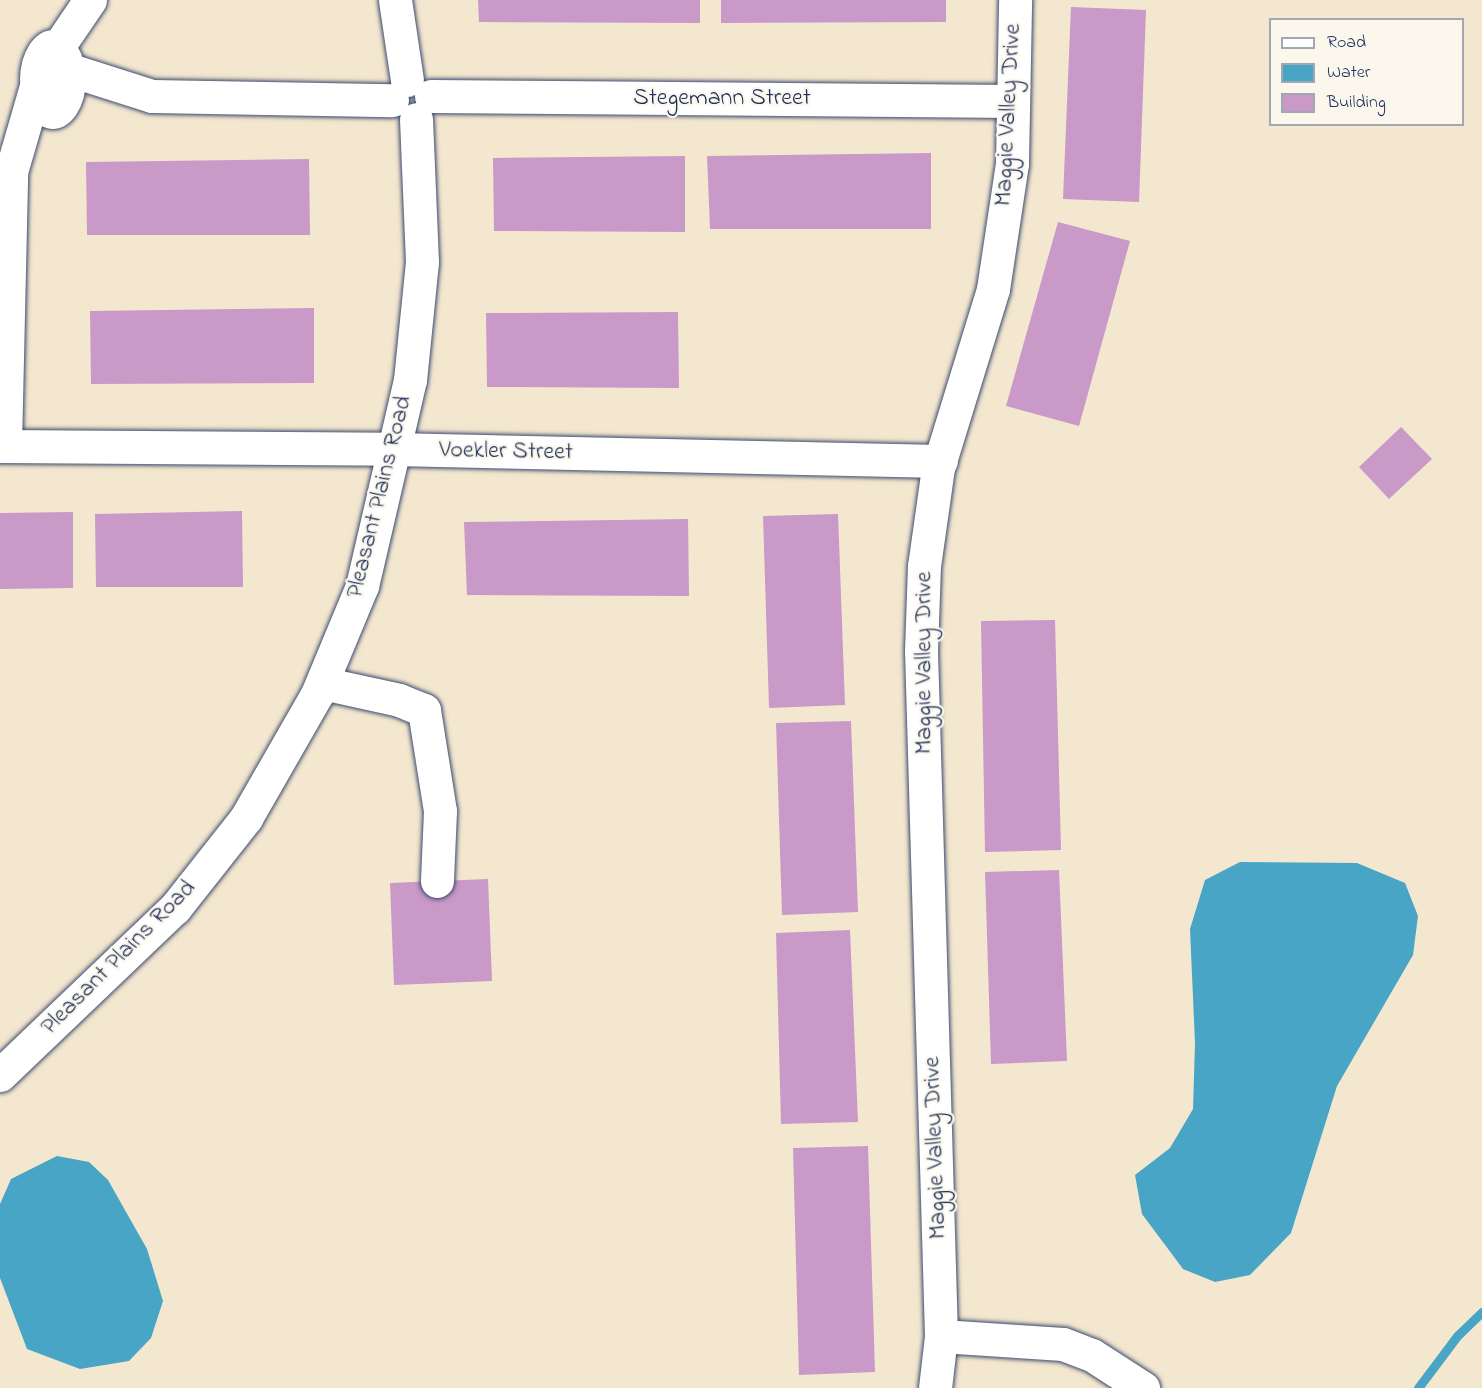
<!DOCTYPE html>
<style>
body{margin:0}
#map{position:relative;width:1482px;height:1388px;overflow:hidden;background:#f4e7cf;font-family:"Indie Flower",sans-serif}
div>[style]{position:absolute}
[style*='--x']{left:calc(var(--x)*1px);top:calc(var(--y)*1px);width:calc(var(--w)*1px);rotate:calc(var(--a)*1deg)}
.water>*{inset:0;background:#48a5c6}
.stream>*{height:9px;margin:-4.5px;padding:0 4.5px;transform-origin:4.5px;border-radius:4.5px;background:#48a5c6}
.building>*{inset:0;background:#c999c8}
.roads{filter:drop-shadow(0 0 2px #3c4b6f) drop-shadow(0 0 2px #3c4b6f)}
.minor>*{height:33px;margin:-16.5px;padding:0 16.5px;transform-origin:16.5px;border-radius:16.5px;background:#fff}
.minor>.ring{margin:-16.5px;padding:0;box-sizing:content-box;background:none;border:33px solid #fff;border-radius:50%}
span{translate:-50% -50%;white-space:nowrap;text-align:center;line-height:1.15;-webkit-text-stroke:4.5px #fbf7ec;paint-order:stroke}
.street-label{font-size:24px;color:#1b2f5e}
.legend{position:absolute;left:1269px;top:18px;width:195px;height:108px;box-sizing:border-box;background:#fbf7ec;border:2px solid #a1a7b3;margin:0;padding:8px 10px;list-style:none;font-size:18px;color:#1b2f5e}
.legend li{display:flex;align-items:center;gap:12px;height:30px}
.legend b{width:30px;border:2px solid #a1a7b3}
</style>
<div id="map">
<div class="water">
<div style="clip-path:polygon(1240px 862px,1357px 863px,1405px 883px,1418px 916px,1413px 955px,1337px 1086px,1291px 1233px,1250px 1275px,1215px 1282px,1183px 1269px,1142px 1214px,1135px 1175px,1170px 1148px,1193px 1109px,1195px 1043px,1190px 929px,1205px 880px)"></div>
<div style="clip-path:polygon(57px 1156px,89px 1162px,108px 1180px,147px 1249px,163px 1301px,151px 1338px,129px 1361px,80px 1369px,27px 1349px,0 1278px,0 1204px,11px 1179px)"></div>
</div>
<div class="stream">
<div style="--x:1418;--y:1388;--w:65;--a:-53.1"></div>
<div style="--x:1457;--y:1336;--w:35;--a:-44"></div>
</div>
<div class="building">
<div style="clip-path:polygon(478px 0,700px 0,700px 23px,479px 22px)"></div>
<div style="clip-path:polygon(721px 0,946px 0,946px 22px,721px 23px)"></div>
<div style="clip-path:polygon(1071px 7px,1146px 10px,1139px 202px,1063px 199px)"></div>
<div style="clip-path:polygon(931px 153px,931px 229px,710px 229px,707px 156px)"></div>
<div style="clip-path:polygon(685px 156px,685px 232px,494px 231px,493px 158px)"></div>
<div style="clip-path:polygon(309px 159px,310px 235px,87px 235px,86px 162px)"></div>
<div style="clip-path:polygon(1058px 222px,1130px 241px,1079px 426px,1006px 406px)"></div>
<div style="clip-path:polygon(314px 308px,314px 383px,91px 384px,90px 311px)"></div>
<div style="clip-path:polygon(678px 312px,679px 388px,487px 387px,486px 313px)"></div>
<div style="clip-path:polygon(1401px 427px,1432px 459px,1389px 499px,1359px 467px)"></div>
<div style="clip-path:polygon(242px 511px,243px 587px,96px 587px,95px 514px)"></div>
<div style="clip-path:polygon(73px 512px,73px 588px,0 589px,0 513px)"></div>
<div style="clip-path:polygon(838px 514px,845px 705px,769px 708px,763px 516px)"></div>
<div style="clip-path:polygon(688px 519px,689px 596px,467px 595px,464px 522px)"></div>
<div style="clip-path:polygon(1055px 620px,1061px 850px,985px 852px,981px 621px)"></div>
<div style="clip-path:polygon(851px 721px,858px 912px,782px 915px,776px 723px)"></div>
<div style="clip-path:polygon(1059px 870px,1067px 1061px,991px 1064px,985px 872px)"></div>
<div style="clip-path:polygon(488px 879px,492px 981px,394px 985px,390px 883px)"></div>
<div style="clip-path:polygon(850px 930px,858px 1122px,781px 1124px,776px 933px)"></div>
<div style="clip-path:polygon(868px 1146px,875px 1372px,799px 1375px,793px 1148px)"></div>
</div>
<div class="roads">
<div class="minor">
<div style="--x:395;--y:0;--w:81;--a:81.5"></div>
<div class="ring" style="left:36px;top:46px;width:-1px;height:-1px"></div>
<div style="--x:58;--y:47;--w:57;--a:-55.8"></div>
<div style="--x:67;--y:69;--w:89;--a:17.6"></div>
<div style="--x:152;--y:96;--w:240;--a:1"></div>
<div style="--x:431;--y:96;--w:582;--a:0.49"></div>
<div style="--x:0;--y:446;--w:393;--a:0.4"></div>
<div style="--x:393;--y:449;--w:548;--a:1.25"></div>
<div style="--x:5;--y:446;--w:274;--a:-88.7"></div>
<div style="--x:11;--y:172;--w:104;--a:-73.8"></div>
<div style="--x:322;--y:683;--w:79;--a:12.4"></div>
<div style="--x:399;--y:700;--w:27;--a:22"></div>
<div style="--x:424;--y:710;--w:102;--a:81"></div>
<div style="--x:440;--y:811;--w:70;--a:92.5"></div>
<div style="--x:0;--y:1075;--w:242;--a:-43.7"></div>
<div style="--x:175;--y:908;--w:115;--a:-51.7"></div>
<div style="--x:246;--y:818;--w:143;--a:-60.2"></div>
<div style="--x:317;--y:694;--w:117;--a:-67.4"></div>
<div style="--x:362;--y:586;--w:212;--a:-76.9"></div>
<div style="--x:410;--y:380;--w:119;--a:-84.2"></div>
<div style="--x:422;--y:262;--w:143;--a:-92.4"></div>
<div style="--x:941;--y:1336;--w:122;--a:3.8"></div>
<div style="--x:1063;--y:1344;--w:31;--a:21"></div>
<div style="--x:1092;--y:1355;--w:61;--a:32.9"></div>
<div style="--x:935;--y:1388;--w:52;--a:-83.4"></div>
<div style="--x:941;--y:1336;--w:685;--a:-91.67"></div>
<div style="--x:921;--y:651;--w:85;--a:-88"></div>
<div style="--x:924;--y:566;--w:99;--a:-81.9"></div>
<div style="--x:938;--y:468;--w:187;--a:-72.9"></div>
<div style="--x:993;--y:289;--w:127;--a:-81.4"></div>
<div style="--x:1012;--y:163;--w:163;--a:-88.9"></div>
</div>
</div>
<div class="street-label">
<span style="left:722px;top:99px">Stegemann Street</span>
<span style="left:1009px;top:115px;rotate:-87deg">Maggie Valley Drive</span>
<span style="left:506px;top:452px;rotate:1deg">Voekler Street</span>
<span style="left:380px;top:497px;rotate:-76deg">Pleasant Plains Road</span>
<span style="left:925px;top:663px;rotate:-90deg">Maggie Valley Drive</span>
<span style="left:119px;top:958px;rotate:-45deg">Pleasant Plains Road</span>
<span style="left:936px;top:1148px;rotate:-92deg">Maggie Valley Drive</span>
</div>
<ul class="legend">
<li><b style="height:8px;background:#fff"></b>Road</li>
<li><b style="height:16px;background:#48a5c6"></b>Water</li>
<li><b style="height:16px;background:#c999c8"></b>Building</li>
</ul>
</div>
